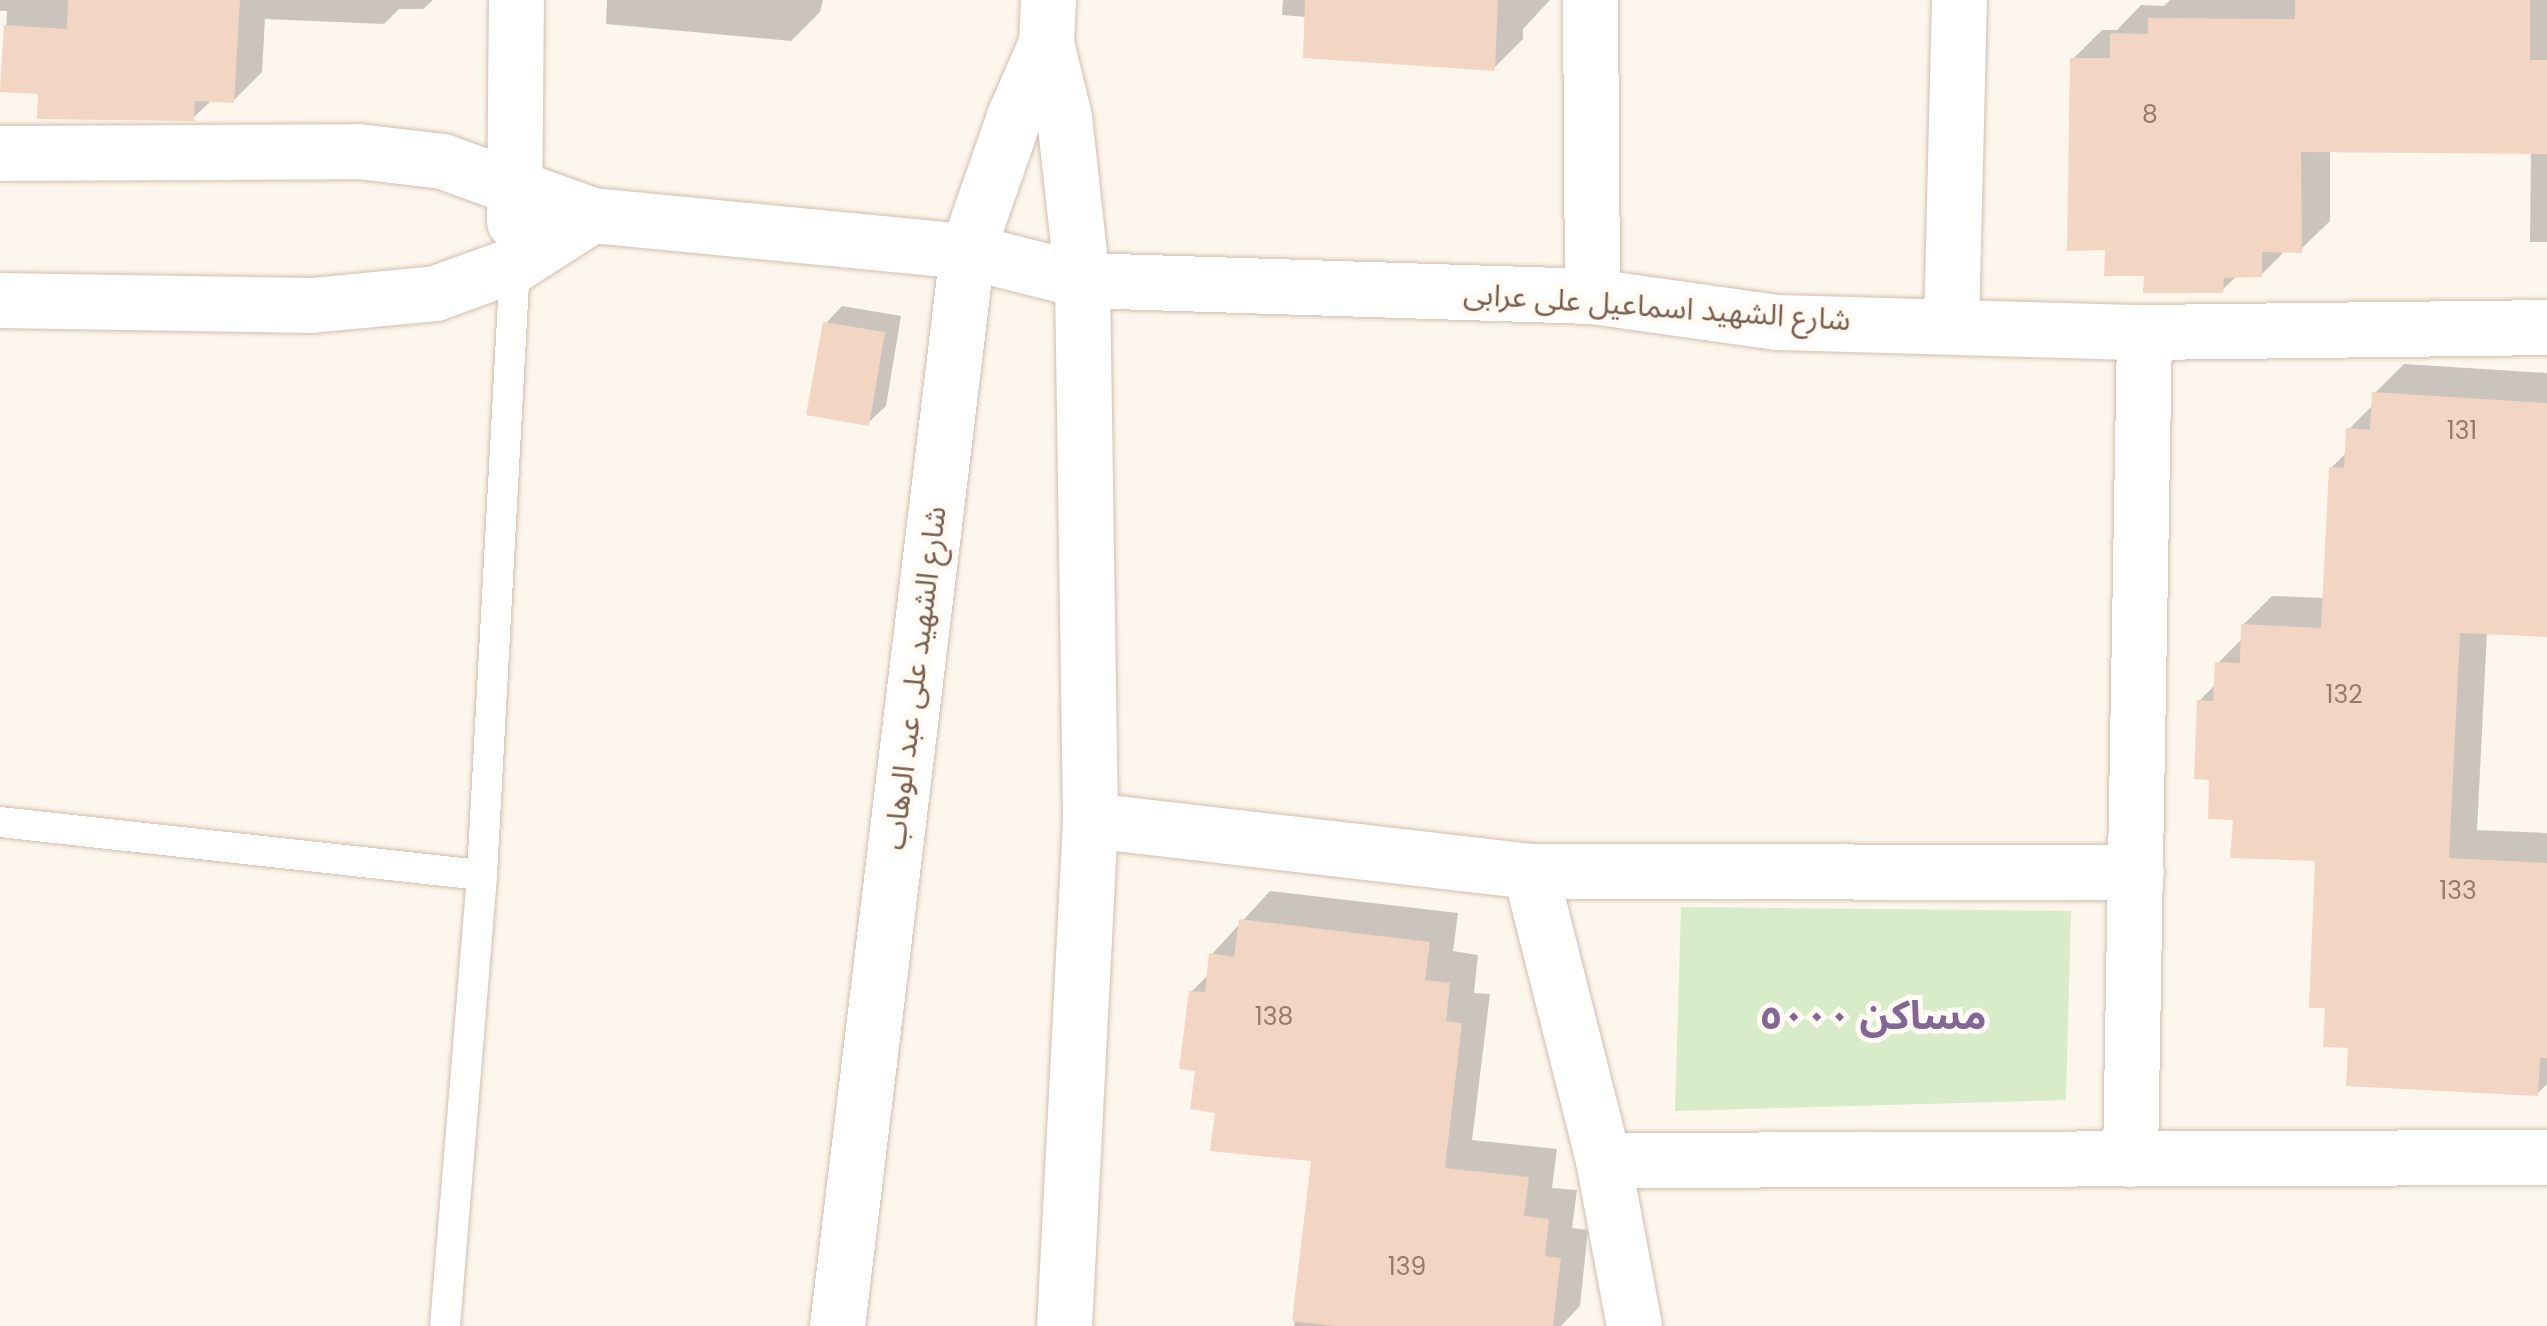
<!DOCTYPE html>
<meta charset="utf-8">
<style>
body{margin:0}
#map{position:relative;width:2547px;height:1326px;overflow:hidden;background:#fdf6ec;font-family:Poppins,"Noto Sans Arabic",sans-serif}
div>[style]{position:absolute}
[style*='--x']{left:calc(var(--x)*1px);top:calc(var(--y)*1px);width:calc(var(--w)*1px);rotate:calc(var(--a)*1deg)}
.green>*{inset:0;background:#d8ecc9}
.shadow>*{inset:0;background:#0003}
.building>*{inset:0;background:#f3d5c3}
.roads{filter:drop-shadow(0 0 2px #d1beb0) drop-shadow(0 0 2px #d1beb0)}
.service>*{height:30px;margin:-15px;padding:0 15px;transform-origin:15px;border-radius:15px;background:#fff}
.minor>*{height:55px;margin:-27.5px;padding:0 27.5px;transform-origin:27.5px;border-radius:27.5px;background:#fff}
span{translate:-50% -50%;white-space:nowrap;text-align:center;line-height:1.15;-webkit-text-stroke:10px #fffaf3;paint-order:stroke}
.number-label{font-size:25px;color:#987a6a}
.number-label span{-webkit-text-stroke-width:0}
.street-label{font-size:30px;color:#7a5c4d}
.district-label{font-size:40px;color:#846695;font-weight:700}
</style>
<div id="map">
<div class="green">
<div style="clip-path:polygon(1681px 907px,2071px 911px,2066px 1100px,1675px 1111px)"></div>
</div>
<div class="shadow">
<div style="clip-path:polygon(0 0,433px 0,423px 9px,399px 9px,384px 24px,265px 19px,262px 72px,233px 101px,212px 100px,193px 118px,40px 92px,3px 90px,7px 11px,0 11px)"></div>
<div style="clip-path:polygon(607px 0,823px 0,820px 12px,791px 41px,606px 24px)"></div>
<div style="clip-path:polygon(1283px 0,1550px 0,1523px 29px,1523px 39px,1494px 68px,1306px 17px,1282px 15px)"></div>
<div style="clip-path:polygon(2170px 0,2547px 0,2547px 242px,2530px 242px,2531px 151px,2330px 150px,2330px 221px,2300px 250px,2286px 250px,2261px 275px,2238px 275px,2222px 290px,2147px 273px,2108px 248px,2073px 59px,2102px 30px,2117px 30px,2141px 5px,2164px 6px)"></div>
<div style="clip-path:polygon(842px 306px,901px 316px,886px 406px,868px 423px,825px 324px)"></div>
<div style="clip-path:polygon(2404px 364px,2547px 373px,2547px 635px,2487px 632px,2477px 830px,2547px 833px,2547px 1084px,2538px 1093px,2351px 1046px,2327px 1006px,2317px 859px,2236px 817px,2212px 777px,2199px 701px,2216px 684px,2218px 663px,2243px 638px,2243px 625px,2272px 596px,2325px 598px,2331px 468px,2347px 452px,2349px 429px,2374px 404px,2375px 393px)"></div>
<div style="clip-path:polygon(1270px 891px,1458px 913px,1453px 951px,1478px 955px,1474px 993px,1490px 994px,1472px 1140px,1557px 1149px,1552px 1188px,1577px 1190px,1572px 1228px,1588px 1230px,1580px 1306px,1561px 1326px,1294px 1326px,1314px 1159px,1218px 1110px,1198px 1069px,1191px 992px,1209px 974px,1212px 954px)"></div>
</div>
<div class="building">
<div style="clip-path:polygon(68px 0,240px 0,234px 103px,195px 101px,194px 121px,37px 119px,38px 94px,0 92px,4px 25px,67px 29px)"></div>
<div style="clip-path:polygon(1305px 0,1498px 0,1495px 71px,1303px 58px)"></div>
<div style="clip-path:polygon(2295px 0,2530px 0,2530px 60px,2547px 60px,2547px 154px,2301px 152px,2302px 253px,2262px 252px,2262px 277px,2224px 278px,2223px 293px,2143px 293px,2144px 276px,2104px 276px,2105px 250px,2067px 251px,2070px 58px,2110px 58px,2110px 33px,2148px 34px,2148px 18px,2295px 19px)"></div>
<div style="clip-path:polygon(823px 322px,885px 332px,869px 426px,806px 415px)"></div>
<div style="clip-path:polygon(2372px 392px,2547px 403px,2547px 637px,2460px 633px,2449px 858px,2547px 863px,2547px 1058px,2540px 1058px,2538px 1096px,2346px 1086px,2348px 1048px,2323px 1047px,2325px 1008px,2309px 1008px,2315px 861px,2230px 858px,2233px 820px,2208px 819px,2209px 780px,2194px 779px,2197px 700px,2213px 701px,2215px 662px,2240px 663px,2241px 624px,2321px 628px,2329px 467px,2344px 468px,2346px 428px,2370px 430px)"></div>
<div style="clip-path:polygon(1239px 919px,1430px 942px,1425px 980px,1450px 983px,1446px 1021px,1462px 1023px,1445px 1168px,1529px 1177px,1524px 1216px,1549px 1219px,1545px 1256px,1561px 1258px,1553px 1326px,1336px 1326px,1292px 1321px,1311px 1161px,1210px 1151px,1215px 1113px,1190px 1109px,1195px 1071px,1179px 1069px,1189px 991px,1205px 992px,1209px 953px,1234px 957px)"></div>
</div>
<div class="roads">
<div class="service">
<div style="--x:0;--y:822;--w:485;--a:6.3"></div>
<div style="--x:445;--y:1326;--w:453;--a:-85.3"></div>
<div style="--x:482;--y:875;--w:612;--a:-86.91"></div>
</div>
<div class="minor">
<div style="--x:1048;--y:0;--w:43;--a:92.7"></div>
<div style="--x:1046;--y:43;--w:76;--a:76.3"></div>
<div style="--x:1064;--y:117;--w:164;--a:83.7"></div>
<div style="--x:1082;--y:280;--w:540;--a:89.15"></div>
<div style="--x:1090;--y:820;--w:507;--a:92.94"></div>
<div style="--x:1590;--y:0;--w:296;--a:89.6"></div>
<div style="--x:0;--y:153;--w:358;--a:-0.3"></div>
<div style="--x:358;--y:151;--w:85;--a:6.8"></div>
<div style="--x:442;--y:161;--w:159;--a:19.8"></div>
<div style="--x:592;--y:215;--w:377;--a:5.5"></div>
<div style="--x:967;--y:251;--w:119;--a:14.2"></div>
<div style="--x:1082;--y:280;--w:510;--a:1.8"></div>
<div style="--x:1592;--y:296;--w:188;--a:8"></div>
<div style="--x:1778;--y:322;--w:366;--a:1.6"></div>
<div style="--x:2144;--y:332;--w:403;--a:-0.7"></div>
<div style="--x:514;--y:221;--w:221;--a:-89.5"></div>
<div style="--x:0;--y:300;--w:311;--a:0.9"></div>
<div style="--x:311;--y:305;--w:125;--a:-5.5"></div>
<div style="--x:435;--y:293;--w:85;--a:-19.9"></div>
<div style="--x:515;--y:264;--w:91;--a:-32.5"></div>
<div style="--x:1951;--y:325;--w:325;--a:-88.6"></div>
<div style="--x:1090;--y:820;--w:443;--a:6.6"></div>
<div style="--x:1530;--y:871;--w:606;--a:0.09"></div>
<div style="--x:1530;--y:871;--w:298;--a:75.8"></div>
<div style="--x:1603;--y:1160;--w:169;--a:79.4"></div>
<div style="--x:2130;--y:1159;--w:827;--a:-89.03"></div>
<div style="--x:1603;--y:1160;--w:944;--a:-0.18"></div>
<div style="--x:837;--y:1326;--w:1083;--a:-83.1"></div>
<div style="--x:967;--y:251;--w:145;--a:-70.7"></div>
<div style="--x:1015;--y:114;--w:77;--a:-66.4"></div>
</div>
</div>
<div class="number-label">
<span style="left:2150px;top:115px">8</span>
<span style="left:2462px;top:431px">131</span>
<span style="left:2344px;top:695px">132</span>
<span style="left:2458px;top:891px">133</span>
<span style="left:1274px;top:1017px">138</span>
<span style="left:1407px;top:1267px">139</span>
</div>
<div class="street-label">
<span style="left:1657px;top:307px;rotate:4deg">شارع الشهيد اسماعيل على عرابى</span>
<span style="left:915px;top:678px;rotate:-83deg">شارع الشهيد على عبد الوهاب</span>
</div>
<div class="district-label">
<span style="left:1873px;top:1015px">مساكن ٥٠٠٠</span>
</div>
</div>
